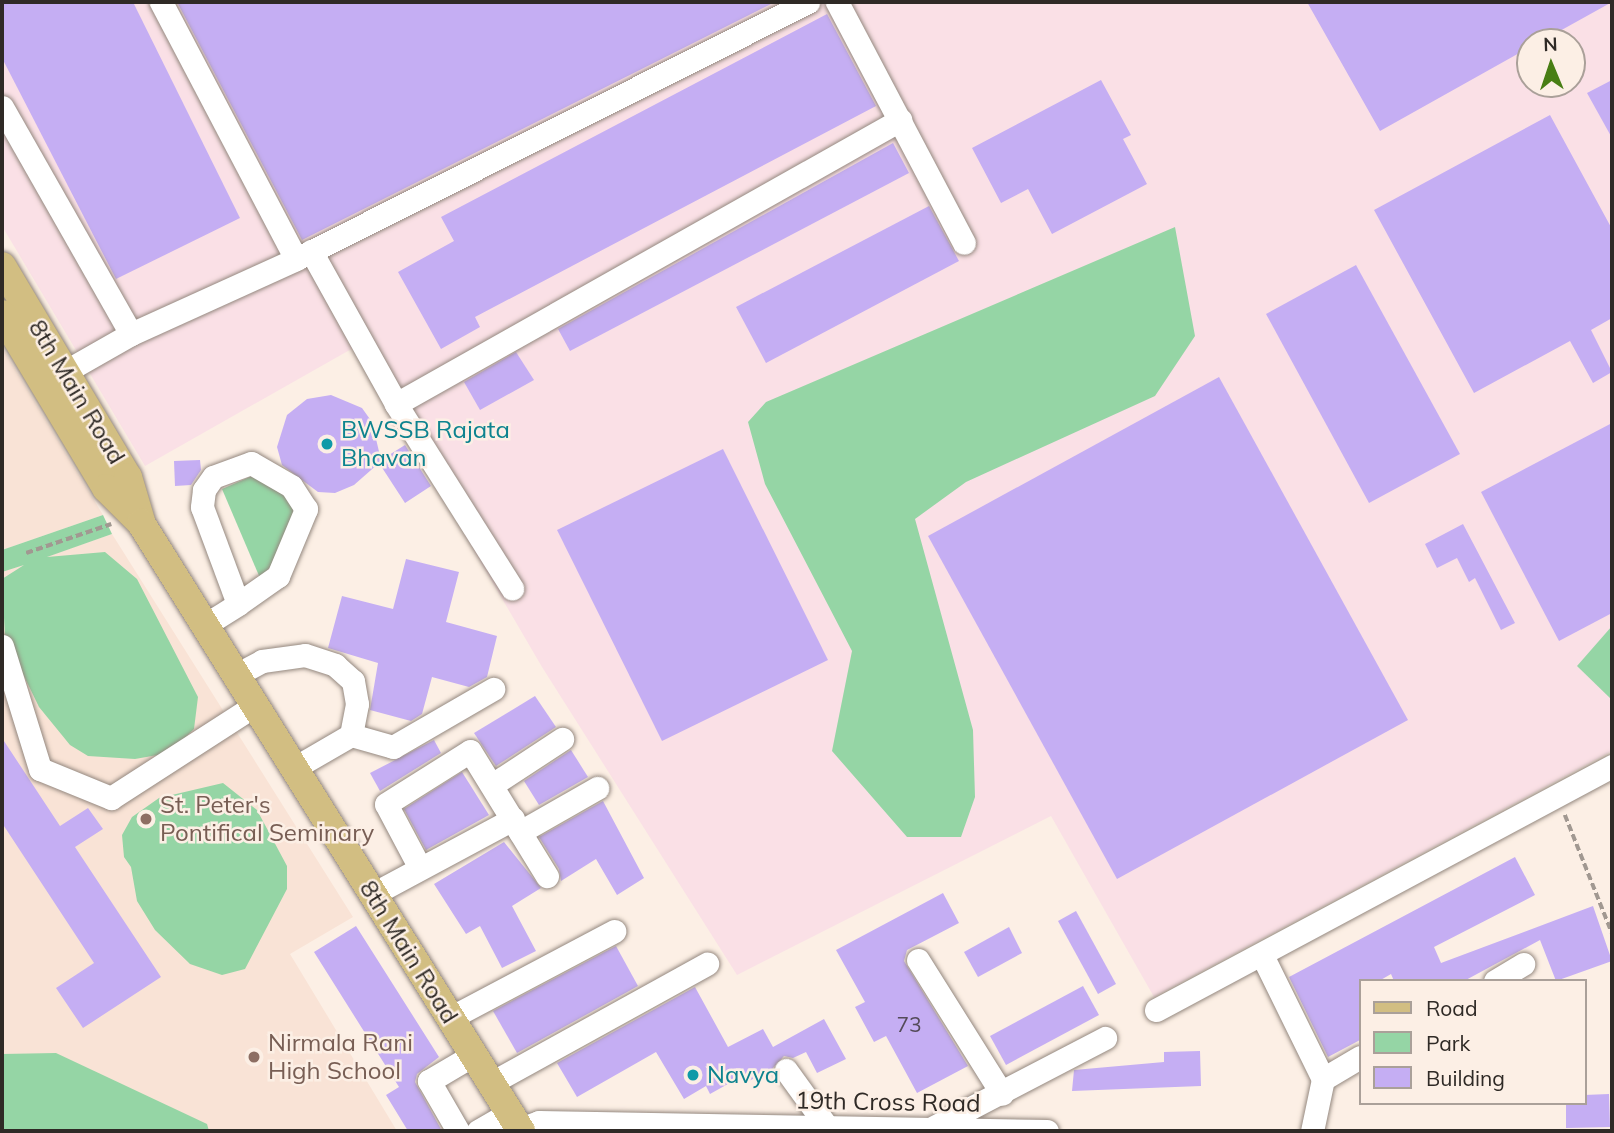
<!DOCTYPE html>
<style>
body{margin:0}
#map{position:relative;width:1614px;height:1133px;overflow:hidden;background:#fcefe5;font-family:Mulish,sans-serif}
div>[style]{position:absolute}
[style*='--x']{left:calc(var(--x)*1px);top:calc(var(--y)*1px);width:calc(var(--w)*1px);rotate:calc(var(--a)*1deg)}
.industrial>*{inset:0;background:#fae0e6}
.education>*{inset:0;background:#f9e3d6}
.green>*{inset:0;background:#95d5a5}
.building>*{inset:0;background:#c5aef3}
.path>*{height:3.5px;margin-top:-1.75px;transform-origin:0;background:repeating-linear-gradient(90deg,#a19891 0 7px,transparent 0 10.5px)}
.roads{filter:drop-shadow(0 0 2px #94887f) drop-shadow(0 0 2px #94887f)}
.minor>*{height:23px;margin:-11.5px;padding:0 11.5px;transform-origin:11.5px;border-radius:11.5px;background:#fff}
.major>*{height:28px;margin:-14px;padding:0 14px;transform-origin:14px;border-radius:14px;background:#d2be82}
.dots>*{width:19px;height:19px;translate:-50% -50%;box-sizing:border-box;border:4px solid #fcefe5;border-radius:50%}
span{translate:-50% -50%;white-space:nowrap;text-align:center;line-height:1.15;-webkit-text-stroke:5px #fcefe5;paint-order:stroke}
.number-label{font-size:21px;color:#544b59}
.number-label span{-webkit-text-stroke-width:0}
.street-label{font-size:24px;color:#2f2a26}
.culture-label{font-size:24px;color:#0d838f}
.left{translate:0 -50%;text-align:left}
.education-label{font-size:24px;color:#785e54}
.frame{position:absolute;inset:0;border:4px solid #2f2a26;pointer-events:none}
.legend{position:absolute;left:1359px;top:979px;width:228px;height:126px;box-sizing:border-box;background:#fcefe5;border:2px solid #aaa099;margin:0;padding:9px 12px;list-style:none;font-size:21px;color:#2f2a26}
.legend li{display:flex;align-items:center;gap:14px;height:35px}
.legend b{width:35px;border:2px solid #aaa099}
.north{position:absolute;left:1516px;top:28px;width:70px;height:70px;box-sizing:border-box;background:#fcefe5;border:2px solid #aaa099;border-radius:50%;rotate:358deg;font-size:19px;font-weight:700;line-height:28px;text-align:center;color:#2f2a26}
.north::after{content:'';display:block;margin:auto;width:24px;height:32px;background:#487e14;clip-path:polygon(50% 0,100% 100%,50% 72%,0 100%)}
</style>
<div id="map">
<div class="industrial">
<div style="clip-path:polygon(evenodd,2px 2px,1612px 2px,1612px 751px,1154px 997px,1051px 816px,737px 975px,542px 667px,355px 347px,145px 466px,2px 226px,2px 2px,1530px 42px,1572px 42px,1572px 84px,1530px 84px,1530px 42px)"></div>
</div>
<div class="education">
<div style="clip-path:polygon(2px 347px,103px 515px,2px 550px)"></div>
<div style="clip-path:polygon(112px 534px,353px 917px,290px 954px,397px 1131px,2px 1131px,2px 572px)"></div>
</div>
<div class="green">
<div style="clip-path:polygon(1175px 227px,1195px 336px,1155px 396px,966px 482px,915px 519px,973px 730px,975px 797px,961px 837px,907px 837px,832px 751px,852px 651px,765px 484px,748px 422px,766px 402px)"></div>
<div style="clip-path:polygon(252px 476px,284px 493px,295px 512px,283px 553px,260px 578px,222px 489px)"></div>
<div style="clip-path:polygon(103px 515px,112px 534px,47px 557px,105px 552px,137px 579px,198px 697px,194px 729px,169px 753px,135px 759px,88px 756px,70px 745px,39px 707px,5px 637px,2px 579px,24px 565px,2px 572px,2px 550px)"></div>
<div style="clip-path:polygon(1612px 626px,1612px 700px,1577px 666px)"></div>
<div style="clip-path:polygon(223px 783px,257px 810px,287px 866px,287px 889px,245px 969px,222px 975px,190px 964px,155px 930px,137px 901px,131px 867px,124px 857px,122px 835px,132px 817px,159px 798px)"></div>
<div style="clip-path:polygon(56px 1053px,207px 1124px,209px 1131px,2px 1131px,2px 1054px)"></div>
</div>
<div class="building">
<div style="clip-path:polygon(2px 2px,133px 2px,240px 218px,116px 279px,2px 58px)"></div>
<div style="clip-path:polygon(177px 2px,775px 2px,302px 240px)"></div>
<div style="clip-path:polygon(1307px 2px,1612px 2px,1540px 42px,1530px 42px,1530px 47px,1380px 131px)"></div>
<div style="clip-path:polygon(827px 14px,876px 106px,475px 317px,480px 327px,441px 349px,398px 272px,454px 241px,441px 217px)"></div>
<div style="clip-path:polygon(1101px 80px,1131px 135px,1123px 139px,1147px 184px,1052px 234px,1028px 189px,1001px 203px,972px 148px)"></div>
<div style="clip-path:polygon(1612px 80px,1612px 138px,1587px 93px)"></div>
<div style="clip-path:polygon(1550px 115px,1612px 229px,1612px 318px,1591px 330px,1612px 372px,1593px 383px,1570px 341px,1474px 393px,1374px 210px)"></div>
<div style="clip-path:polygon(893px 143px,909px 173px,570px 351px,558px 329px)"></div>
<div style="clip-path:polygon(929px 206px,959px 261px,766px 363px,736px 307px)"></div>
<div style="clip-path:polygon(1356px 265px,1460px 454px,1369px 503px,1266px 314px)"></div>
<div style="clip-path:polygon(516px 352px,534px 380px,480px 410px,464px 382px)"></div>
<div style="clip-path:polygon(1219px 377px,1408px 720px,1117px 879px,928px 536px)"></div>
<div style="clip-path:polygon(331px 395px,362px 408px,372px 422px,381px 460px,405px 445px,431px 486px,405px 503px,379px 463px,354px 485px,335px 493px,318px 492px,282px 465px,277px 447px,287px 415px,307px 399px)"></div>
<div style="clip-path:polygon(1612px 423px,1612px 613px,1559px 641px,1481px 492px)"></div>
<div style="clip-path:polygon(723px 449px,828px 660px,662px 741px,557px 530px)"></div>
<div style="clip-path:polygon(200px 460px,201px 470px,191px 485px,175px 486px,174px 461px)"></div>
<div style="clip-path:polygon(1463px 524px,1515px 623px,1501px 630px,1475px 578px,1469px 582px,1457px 558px,1437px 568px,1425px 544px)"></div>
<div style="clip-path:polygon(406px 559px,459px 572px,446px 622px,497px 636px,487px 677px,469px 687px,432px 677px,422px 714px,411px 721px,370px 710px,378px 663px,328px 648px,342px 596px,393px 609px)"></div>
<div style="clip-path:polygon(535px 696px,556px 727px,496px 766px,474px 733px)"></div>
<div style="clip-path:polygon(2px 738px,60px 826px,88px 808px,103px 829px,75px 847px,161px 977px,83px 1028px,56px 988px,94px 963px,2px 823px)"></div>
<div style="clip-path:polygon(434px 740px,441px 753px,380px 791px,370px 773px)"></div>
<div style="clip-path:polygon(571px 750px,588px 777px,539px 805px,524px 781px)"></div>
<div style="clip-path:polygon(462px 772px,489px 815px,426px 850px,404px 809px)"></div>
<div style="clip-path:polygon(603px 801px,644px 878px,617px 895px,596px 859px,561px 881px,559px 869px,539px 837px)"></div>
<div style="clip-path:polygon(504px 842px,541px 888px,512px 906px,536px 951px,502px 968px,480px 926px,466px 934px,434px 884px)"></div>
<div style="clip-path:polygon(1515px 857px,1535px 895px,1434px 947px,1441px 963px,1593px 906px,1612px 961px,1556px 981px,1540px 940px,1464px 981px,1394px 981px,1391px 974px,1379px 981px,1360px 981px,1360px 1040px,1328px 1057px,1289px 977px)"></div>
<div style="clip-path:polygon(943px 893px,959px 923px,907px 950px,904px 961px,968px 1066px,917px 1093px,886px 1036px,874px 1042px,855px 1007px,865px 1002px,836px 950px)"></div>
<div style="clip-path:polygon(1076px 911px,1116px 984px,1098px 994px,1058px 921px)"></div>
<div style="clip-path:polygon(356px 926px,439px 1057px,417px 1074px,415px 1082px,442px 1131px,408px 1131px,386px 1095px,399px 1087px,314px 952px)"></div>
<div style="clip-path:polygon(1009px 927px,1022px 953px,978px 977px,964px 952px)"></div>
<div style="clip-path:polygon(616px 946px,638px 986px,517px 1053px,493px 1011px)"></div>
<div style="clip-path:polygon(1083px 986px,1099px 1015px,1006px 1065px,990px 1036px)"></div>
<div style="clip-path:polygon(695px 987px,728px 1047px,763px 1029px,773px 1047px,824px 1019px,846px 1059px,817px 1073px,806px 1052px,793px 1058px,784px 1056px,772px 1069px,747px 1082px,744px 1075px,710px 1094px,706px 1086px,684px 1099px,656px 1052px,577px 1097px,557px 1063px)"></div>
<div style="clip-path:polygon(1200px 1051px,1201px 1086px,1072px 1091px,1074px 1070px,1164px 1062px,1164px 1052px)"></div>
<div style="clip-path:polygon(1609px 1094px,1610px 1127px,1566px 1128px,1566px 1103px,1584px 1103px,1584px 1095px)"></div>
</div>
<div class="path">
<div style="--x:26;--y:553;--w:90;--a:-18.8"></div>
<div style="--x:1565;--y:815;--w:127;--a:68.3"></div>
</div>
<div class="roads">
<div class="minor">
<div style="--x:161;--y:2;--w:290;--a:62.3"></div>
<div style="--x:837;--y:2;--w:272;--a:62.2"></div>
<div style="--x:2;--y:107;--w:261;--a:60.4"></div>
<div style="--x:311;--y:251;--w:175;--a:60.9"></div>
<div style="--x:396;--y:404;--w:579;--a:-29.4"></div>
<div style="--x:52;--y:379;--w:91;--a:-29.7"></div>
<div style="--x:131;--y:334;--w:181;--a:-24.4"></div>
<div style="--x:296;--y:259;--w:573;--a:-26.65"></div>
<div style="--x:396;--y:404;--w:218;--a:57.8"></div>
<div style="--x:205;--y:625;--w:39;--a:-32"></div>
<div style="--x:238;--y:604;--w:49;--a:-35"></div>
<div style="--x:278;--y:576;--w:73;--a:-67.3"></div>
<div style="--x:306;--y:509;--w:27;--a:-123"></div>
<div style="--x:291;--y:486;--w:46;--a:-150.1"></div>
<div style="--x:251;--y:463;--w:40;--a:159.8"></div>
<div style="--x:213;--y:477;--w:16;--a:125"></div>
<div style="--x:204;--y:490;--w:17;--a:97"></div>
<div style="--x:202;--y:507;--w:103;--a:69.6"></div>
<div style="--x:2;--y:646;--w:129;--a:72.8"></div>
<div style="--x:40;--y:769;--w:77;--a:22.2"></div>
<div style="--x:111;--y:798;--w:170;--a:-32.8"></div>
<div style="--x:236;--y:675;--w:30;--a:-28"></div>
<div style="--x:262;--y:661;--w:43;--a:-7.9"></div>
<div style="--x:305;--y:655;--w:32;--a:18"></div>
<div style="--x:335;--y:665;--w:24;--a:42"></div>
<div style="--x:353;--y:681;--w:23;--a:80"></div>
<div style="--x:357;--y:704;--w:32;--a:101"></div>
<div style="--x:351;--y:735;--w:66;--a:149.9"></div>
<div style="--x:351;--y:735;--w:44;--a:15.9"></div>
<div style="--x:393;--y:747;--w:116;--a:-30.1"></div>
<div style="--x:492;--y:785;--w:84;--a:-33.3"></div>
<div style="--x:520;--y:832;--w:89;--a:-29.7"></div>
<div style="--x:420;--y:868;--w:72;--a:-118"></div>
<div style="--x:386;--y:804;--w:99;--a:-32.2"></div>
<div style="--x:470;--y:751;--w:147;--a:58.4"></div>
<div style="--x:373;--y:894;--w:159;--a:-28.2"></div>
<div style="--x:1262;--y:955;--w:138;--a:63.8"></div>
<div style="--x:1323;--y:1079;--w:53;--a:101.9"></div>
<div style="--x:918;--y:960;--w:158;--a:57.9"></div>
<div style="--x:1495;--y:981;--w:33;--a:-31"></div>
<div style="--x:1156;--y:1010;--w:517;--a:-28.15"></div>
<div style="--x:450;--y:1018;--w:186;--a:-27.9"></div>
<div style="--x:786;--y:1070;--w:72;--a:54.1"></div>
<div style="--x:1323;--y:1079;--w:43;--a:-30.7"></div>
<div style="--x:491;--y:1083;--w:247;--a:-28.9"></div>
<div style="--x:934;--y:1127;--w:193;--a:-27.5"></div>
<div style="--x:520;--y:1129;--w:20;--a:-20"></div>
<div style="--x:539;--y:1122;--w:508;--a:1.01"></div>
<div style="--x:458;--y:1131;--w:58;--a:-120.1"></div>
<div style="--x:429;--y:1081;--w:51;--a:-30.6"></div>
<div style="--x:478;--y:1131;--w:36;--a:-30"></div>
</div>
<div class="major">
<div style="--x:2;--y:266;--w:246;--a:59.2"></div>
<div style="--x:128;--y:477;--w:46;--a:73.5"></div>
<div style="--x:2;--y:314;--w:203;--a:59.1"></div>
<div style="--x:106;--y:488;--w:49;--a:45"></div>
<div style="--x:141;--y:523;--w:717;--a:57.99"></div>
</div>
</div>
<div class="dots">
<div style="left:327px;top:444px;background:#0f9aa8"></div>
<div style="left:146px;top:819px;background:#8d6e63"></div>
<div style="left:254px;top:1057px;background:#8d6e63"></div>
<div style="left:693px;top:1075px;background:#0f9aa8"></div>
</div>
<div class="number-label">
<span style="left:909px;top:1024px">73</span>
</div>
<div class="street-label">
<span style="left:77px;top:392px;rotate:59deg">8th Main Road</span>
<span style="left:409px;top:952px;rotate:58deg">8th Main Road</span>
<span style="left:888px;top:1102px;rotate:1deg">19th Cross Road</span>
</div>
<div class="culture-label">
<span class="left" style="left:341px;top:444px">BWSSB Rajata<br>Bhavan</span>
<span class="left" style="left:707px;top:1075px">Navya</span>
</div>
<div class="education-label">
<span class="left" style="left:160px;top:819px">St. Peter's<br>Pontifical Seminary</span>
<span class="left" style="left:268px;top:1057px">Nirmala Rani<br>High School</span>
</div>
<div class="frame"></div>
<ul class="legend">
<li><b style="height:9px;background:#d2be82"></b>Road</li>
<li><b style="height:19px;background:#95d5a5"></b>Park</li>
<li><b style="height:19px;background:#c5aef3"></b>Building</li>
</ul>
<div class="north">N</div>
</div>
